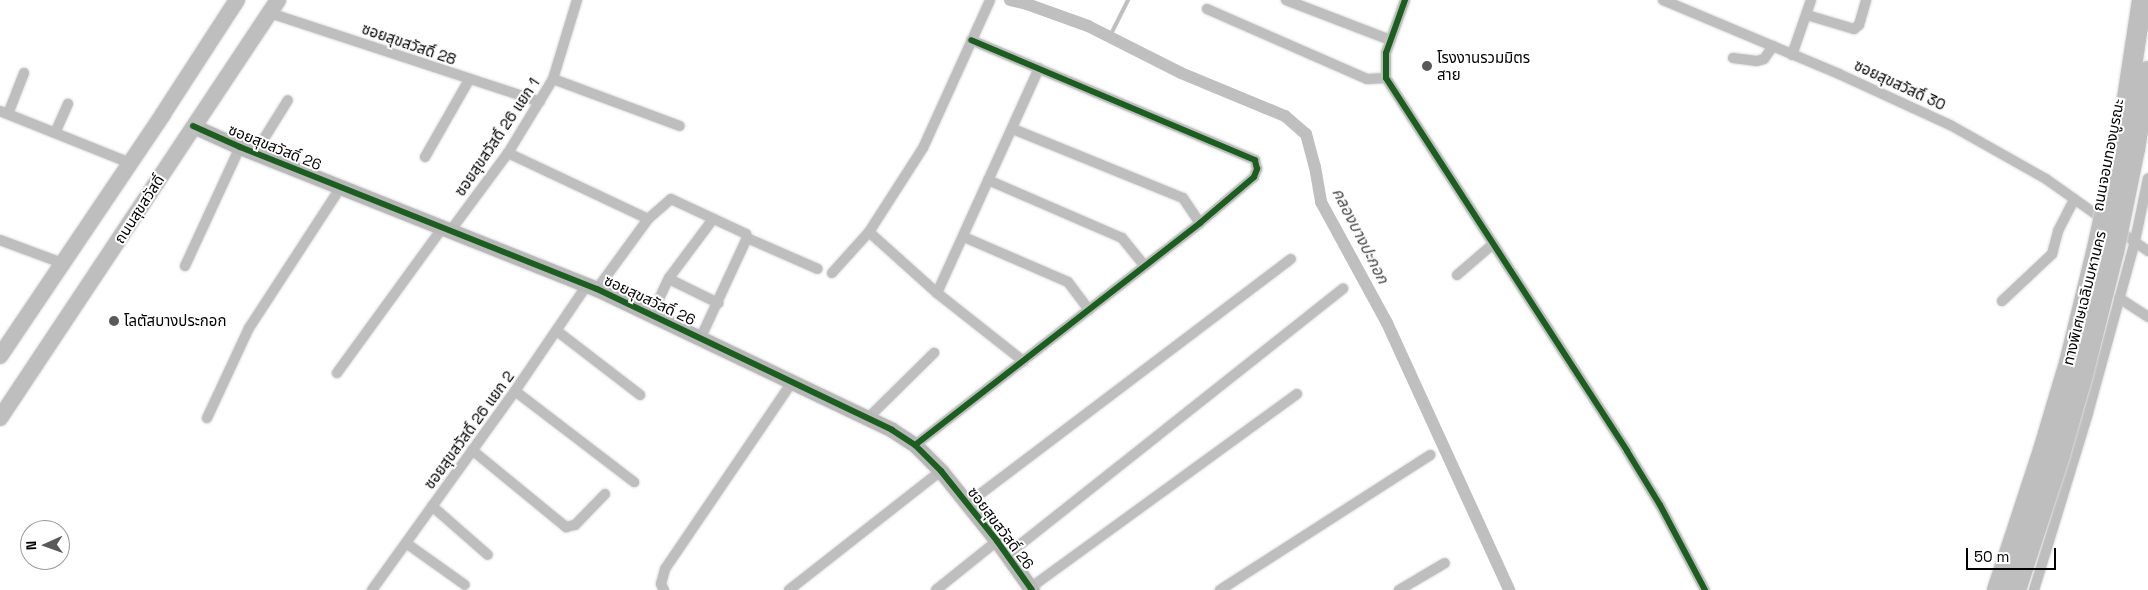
<!DOCTYPE html>
<meta charset="utf-8">
<style>
body{margin:0}
#map{position:relative;width:2148px;height:590px;overflow:hidden;background:#fff;font-family:"Space Grotesk","Noto Sans Thai",sans-serif}
div>[style]{position:absolute}
[style*='--x']{left:calc(var(--x)*1px);top:calc(var(--y)*1px);width:calc(var(--w)*1px);rotate:calc(var(--a)*1deg)}
.stream>*{height:4px;margin:-2px;padding:0 2px;transform-origin:2px;border-radius:2px;background:#bfbfbf}
.canal>*{height:12px;margin:-6px;padding:0 6px;transform-origin:6px;border-radius:6px;background:#bfbfbf}
.roads{filter:drop-shadow(0 0 1px #dbdbdb) drop-shadow(0 0 1px #dbdbdb)}
.street>*{height:10px;margin:-5px;padding:0 5px;transform-origin:5px;border-radius:5px;background:#bebebe}
.secondary>*{height:15px;margin:-7.5px;padding:0 7.5px;transform-origin:7.5px;border-radius:7.5px;background:#b8b8b8}
.primary>*{height:16px;margin:-8px;padding:0 8px;transform-origin:8px;border-radius:8px;background:#bebebe}
.bridges{filter:drop-shadow(0 0 1px #dbdbdb) drop-shadow(0 0 1px #dbdbdb)}
.highway-bridge>*{height:20px;margin:-10px;padding:0 10px;transform-origin:10px;border-radius:10px;background:#bebebe}
.cycleway>*{height:6px;margin:-3px;padding:0 3px;transform-origin:3px;border-radius:3px;background:#1b5e20}
.dots>*{width:14px;height:14px;translate:-50% -50%;box-sizing:border-box;border:2px solid #fff;border-radius:50%}
span{translate:-50% -50%;white-space:nowrap;text-align:center;line-height:1.15;-webkit-text-stroke:4px #fff;paint-order:stroke}
.street-label{font-size:15px;color:#000}
.poi-label{font-size:15px;color:#000}
.left{translate:0 -50%;text-align:left}
.water-label{font-size:16px;color:#444;font-style:italic}
.north{position:absolute;left:20px;top:520px;width:50px;height:50px;box-sizing:border-box;background:#fff;border:1px solid #999;border-radius:50%;rotate:268deg;font-size:14px;font-weight:700;line-height:20px;text-align:center;color:#000}
.north::after{content:'';display:block;margin:auto;width:18px;height:22px;background:#595959;clip-path:polygon(50% 0,100% 100%,50% 72%,0 100%)}
.scale{position:absolute;left:1966px;top:548px;width:90px;height:22px;box-sizing:border-box;border:2px solid #000;border-top:0;padding-left:6px;font-size:15px;line-height:18px;white-space:nowrap;color:#000;-webkit-text-stroke:4px #fff;paint-order:stroke}
</style>
<div id="map">
<div class="stream">
<div style="--x:1110;--y:36;--w:40;--a:-63.4"></div>
</div>
<div class="canal">
<div style="--x:1010;--y:0;--w:17;--a:13"></div>
<div style="--x:1027;--y:4;--w:65;--a:19.8"></div>
<div style="--x:1088;--y:26;--w:104;--a:26.8"></div>
<div style="--x:1181;--y:73;--w:113;--a:22.5"></div>
<div style="--x:1285;--y:116;--w:28;--a:41"></div>
<div style="--x:1306;--y:134;--w:34;--a:75"></div>
<div style="--x:1315;--y:167;--w:36;--a:80"></div>
<div style="--x:1321;--y:202;--w:138;--a:61.4"></div>
<div style="--x:1387;--y:323;--w:294;--a:65.4"></div>
</div>
<div class="roads">
<div class="street">
<div style="--x:1286;--y:0;--w:111;--a:21"></div>
<div style="--x:1405;--y:0;--w:56;--a:109.7"></div>
<div style="--x:1386;--y:53;--w:25;--a:90"></div>
<div style="--x:1386;--y:78;--w:444;--a:57.1"></div>
<div style="--x:1627;--y:451;--w:63;--a:58.6"></div>
<div style="--x:1660;--y:505;--w:96;--a:62.1"></div>
<div style="--x:1663;--y:0;--w:191;--a:22.8"></div>
<div style="--x:1839;--y:74;--w:124;--a:24.7"></div>
<div style="--x:1952;--y:126;--w:108;--a:29.4"></div>
<div style="--x:2046;--y:179;--w:71;--a:35.3"></div>
<div style="--x:1207;--y:9;--w:175;--a:23.6"></div>
<div style="--x:1367;--y:79;--w:19;--a:-3"></div>
<div style="--x:270;--y:13;--w:284;--a:18.2"></div>
<div style="--x:1807;--y:15;--w:49;--a:16.6"></div>
<div style="--x:1854;--y:29;--w:6;--a:-39"></div>
<div style="--x:1859;--y:25;--w:26;--a:-74"></div>
<div style="--x:1792;--y:55;--w:58;--a:-70.9"></div>
<div style="--x:1733;--y:58;--w:24;--a:7"></div>
<div style="--x:1757;--y:61;--w:7;--a:-16"></div>
<div style="--x:1764;--y:59;--w:16;--a:-55"></div>
<div style="--x:553;--y:79;--w:135;--a:20.3"></div>
<div style="--x:0;--y:111;--w:140;--a:21.8"></div>
<div style="--x:8;--y:114;--w:44;--a:-68.7"></div>
<div style="--x:1013;--y:129;--w:183;--a:22.1"></div>
<div style="--x:1183;--y:198;--w:30;--a:56"></div>
<div style="--x:55;--y:133;--w:32;--a:-66"></div>
<div style="--x:255;--y:153;--w:62;--a:-58.1"></div>
<div style="--x:508;--y:153;--w:155;--a:25.2"></div>
<div style="--x:425;--y:157;--w:89;--a:-60.3"></div>
<div style="--x:988;--y:180;--w:146;--a:23.4"></div>
<div style="--x:1122;--y:238;--w:36;--a:51"></div>
<div style="--x:451;--y:230;--w:96;--a:-53.5"></div>
<div style="--x:508;--y:153;--w:87;--a:-58.7"></div>
<div style="--x:553;--y:79;--w:83;--a:-73.1"></div>
<div style="--x:2118;--y:230;--w:37;--a:35"></div>
<div style="--x:869;--y:232;--w:91;--a:41.9"></div>
<div style="--x:937;--y:293;--w:110;--a:38.3"></div>
<div style="--x:964;--y:237;--w:113;--a:23.4"></div>
<div style="--x:1068;--y:282;--w:35;--a:53"></div>
<div style="--x:0;--y:240;--w:66;--a:20.4"></div>
<div style="--x:185;--y:266;--w:131;--a:-65.2"></div>
<div style="--x:832;--y:273;--w:55;--a:-47.9"></div>
<div style="--x:869;--y:232;--w:100;--a:-57.3"></div>
<div style="--x:923;--y:148;--w:162;--a:-65.6"></div>
<div style="--x:1457;--y:275;--w:48;--a:-40.7"></div>
<div style="--x:669;--y:279;--w:55;--a:26.1"></div>
<div style="--x:597;--y:289;--w:87;--a:-53.9"></div>
<div style="--x:648;--y:219;--w:30;--a:-41"></div>
<div style="--x:671;--y:199;--w:83;--a:25"></div>
<div style="--x:746;--y:234;--w:4;--a:76"></div>
<div style="--x:747;--y:238;--w:77;--a:23.6"></div>
<div style="--x:937;--y:293;--w:247;--a:-65.6"></div>
<div style="--x:2119;--y:298;--w:35;--a:33"></div>
<div style="--x:2002;--y:301;--w:69;--a:-43.2"></div>
<div style="--x:2052;--y:254;--w:24;--a:-75"></div>
<div style="--x:2058;--y:231;--w:36;--a:-63"></div>
<div style="--x:652;--y:314;--w:40;--a:-65"></div>
<div style="--x:669;--y:278;--w:74;--a:-53.3"></div>
<div style="--x:557;--y:331;--w:105;--a:37.6"></div>
<div style="--x:701;--y:337;--w:109;--a:-65.1"></div>
<div style="--x:337;--y:373;--w:180;--a:-54"></div>
<div style="--x:515;--y:391;--w:150;--a:37.4"></div>
<div style="--x:207;--y:418;--w:99;--a:-65"></div>
<div style="--x:249;--y:328;--w:168;--a:-56.9"></div>
<div style="--x:868;--y:418;--w:93;--a:-44.6"></div>
<div style="--x:915;--y:445;--w:361;--a:-37.9"></div>
<div style="--x:1200;--y:223;--w:71;--a:-40.4"></div>
<div style="--x:1254;--y:177;--w:9;--a:-69"></div>
<div style="--x:1257;--y:169;--w:9;--a:-103"></div>
<div style="--x:1255;--y:160;--w:308;--a:-157.1"></div>
<div style="--x:472;--y:450;--w:122;--a:39.3"></div>
<div style="--x:566;--y:527;--w:9;--a:-13"></div>
<div style="--x:575;--y:525;--w:43;--a:-45.9"></div>
<div style="--x:967;--y:504;--w:406;--a:-37.1"></div>
<div style="--x:432;--y:506;--w:74;--a:41.2"></div>
<div style="--x:406;--y:543;--w:72;--a:35.4"></div>
<div style="--x:1007;--y:555;--w:429;--a:-38.4"></div>
<div style="--x:1030;--y:588;--w:330;--a:-36"></div>
<div style="--x:372;--y:590;--w:245;--a:-54.3"></div>
<div style="--x:515;--y:391;--w:128;--a:-55.8"></div>
<div style="--x:664;--y:590;--w:7;--a:-117"></div>
<div style="--x:661;--y:584;--w:16;--a:-75"></div>
<div style="--x:665;--y:569;--w:226;--a:-55.8"></div>
<div style="--x:789;--y:590;--w:193;--a:-38.1"></div>
<div style="--x:936;--y:590;--w:78;--a:-38.8"></div>
<div style="--x:1220;--y:590;--w:250;--a:-32.7"></div>
<div style="--x:1399;--y:590;--w:53;--a:-30.4"></div>
<div style="--x:2034;--y:590;--w:185;--a:-73"></div>
<div style="--x:2088;--y:413;--w:178;--a:-74.7"></div>
<div style="--x:2135;--y:241;--w:64;--a:-78.3"></div>
</div>
<div class="secondary">
<div style="--x:193;--y:126;--w:51;--a:24.1"></div>
<div style="--x:240;--y:147;--w:384;--a:21.7"></div>
<div style="--x:597;--y:289;--w:327;--a:25.5"></div>
<div style="--x:892;--y:430;--w:27;--a:33"></div>
<div style="--x:915;--y:445;--w:37;--a:45"></div>
<div style="--x:941;--y:471;--w:90;--a:51.3"></div>
<div style="--x:997;--y:541;--w:60;--a:54.5"></div>
</div>
<div class="primary">
<div style="--x:0;--y:356;--w:292;--a:-56"></div>
<div style="--x:163;--y:114;--w:136;--a:-57"></div>
<div style="--x:0;--y:418;--w:502;--a:-56.37"></div>
</div>
</div>
<div class="bridges">
<div class="highway-bridge">
<div style="--x:1997;--y:590;--w:147;--a:-71.8"></div>
<div style="--x:2043;--y:450;--w:91;--a:-73.4"></div>
<div style="--x:2069;--y:363;--w:118;--a:-76.3"></div>
<div style="--x:2097;--y:248;--w:107;--a:-77.5"></div>
<div style="--x:2120;--y:144;--w:146;--a:-81.3"></div>
<div style="--x:2016;--y:590;--w:142;--a:-71.9"></div>
<div style="--x:2060;--y:455;--w:83;--a:-74"></div>
<div style="--x:2083;--y:375;--w:127;--a:-75.9"></div>
<div style="--x:2114;--y:252;--w:105;--a:-78.5"></div>
<div style="--x:2135;--y:149;--w:79;--a:-80.5"></div>
</div>
</div>
<div class="cycleway">
<div style="--x:1405;--y:0;--w:56;--a:109.7"></div>
<div style="--x:1386;--y:53;--w:25;--a:90"></div>
<div style="--x:1386;--y:78;--w:444;--a:57.1"></div>
<div style="--x:1627;--y:451;--w:63;--a:58.6"></div>
<div style="--x:1660;--y:505;--w:96;--a:62.1"></div>
<div style="--x:193;--y:126;--w:51;--a:24.1"></div>
<div style="--x:240;--y:147;--w:384;--a:21.7"></div>
<div style="--x:597;--y:289;--w:327;--a:25.5"></div>
<div style="--x:892;--y:430;--w:27;--a:33"></div>
<div style="--x:915;--y:445;--w:37;--a:45"></div>
<div style="--x:941;--y:471;--w:90;--a:51.3"></div>
<div style="--x:997;--y:541;--w:60;--a:54.5"></div>
<div style="--x:915;--y:445;--w:361;--a:-37.9"></div>
<div style="--x:1200;--y:223;--w:71;--a:-40.4"></div>
<div style="--x:1254;--y:177;--w:9;--a:-69"></div>
<div style="--x:1257;--y:169;--w:9;--a:-103"></div>
<div style="--x:1255;--y:160;--w:308;--a:-157.1"></div>
</div>
<div class="dots">
<div style="left:1427px;top:66px;background:#595959"></div>
<div style="left:114px;top:321px;background:#595959"></div>
</div>
<div class="street-label">
<span style="left:409px;top:44px;rotate:19deg">ซอยสุขสวัสดิ์ 28</span>
<span style="left:1900px;top:85px;rotate:25deg">ซอยสุขสวัสดิ์ 30</span>
<span style="left:497px;top:137px;rotate:-56deg">ซอยสุขสวัสดิ์ 26 แยก 1</span>
<span style="left:275px;top:147px;rotate:22deg">ซอยสุขสวัสดิ์ 26</span>
<span style="left:2108px;top:155px;rotate:-79deg">ถนนจอมทองบูรณะ</span>
<span style="left:139px;top:209px;rotate:-57deg">ถนนสุขสวัสดิ์</span>
<span style="left:2084px;top:298px;rotate:-76deg">ทางพิเศษเฉลิมมหานคร</span>
<span style="left:650px;top:300px;rotate:25deg">ซอยสุขสวัสดิ์ 26</span>
<span style="left:469px;top:430px;rotate:-54deg">ซอยสุขสวัสดิ์ 26 แยก 2</span>
<span style="left:1001px;top:528px;rotate:53deg">ซอยสุขสวัสดิ์ 26</span>
</div>
<div class="poi-label">
<span class="left" style="left:1437px;top:66px">โรงงานรวมมิตร<br>สาย</span>
<span class="left" style="left:124px;top:321px">โลตัสบางประกอก</span>
</div>
<div class="water-label">
<span style="left:1360px;top:236px;rotate:63deg">คลองบางปะกอก</span>
</div>
<div class="north">N</div>
<div class="scale">50 m</div>
</div>
